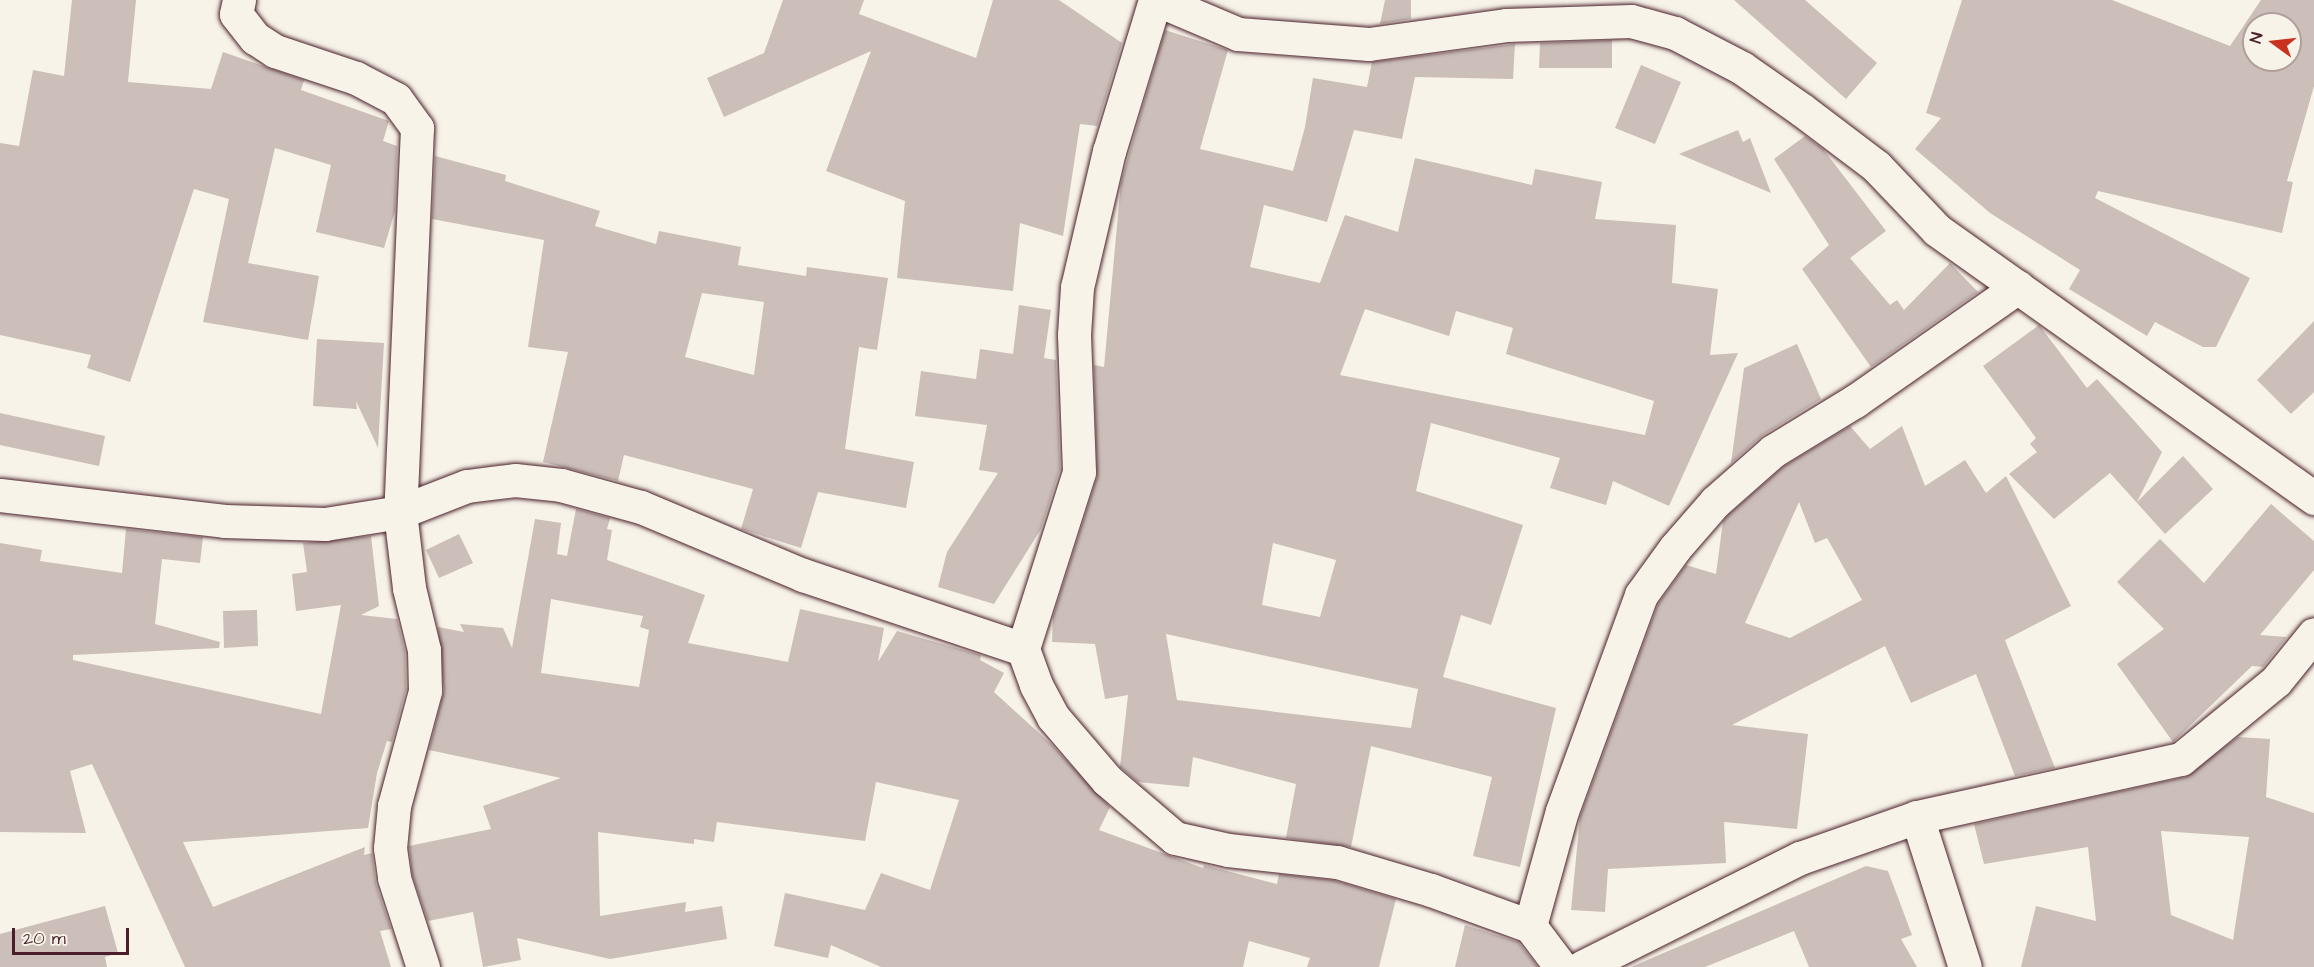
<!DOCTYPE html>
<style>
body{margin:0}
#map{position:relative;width:2314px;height:967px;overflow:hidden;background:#f7f3e8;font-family:"Architects Daughter",sans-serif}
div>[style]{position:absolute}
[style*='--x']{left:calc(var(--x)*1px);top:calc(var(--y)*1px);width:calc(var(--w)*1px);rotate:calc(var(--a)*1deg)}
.building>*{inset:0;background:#ccbfb9}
.roads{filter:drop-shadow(0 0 2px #4a1f2b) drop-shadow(0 0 2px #4a1f2b)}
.street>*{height:33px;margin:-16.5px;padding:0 16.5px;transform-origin:16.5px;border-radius:16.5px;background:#f7f3e8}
span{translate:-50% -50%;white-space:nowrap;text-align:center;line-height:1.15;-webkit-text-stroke:4.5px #f7f3e8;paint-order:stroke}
.north{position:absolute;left:2242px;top:12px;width:60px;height:60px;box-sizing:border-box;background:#f7f3e8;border:2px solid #b29e9c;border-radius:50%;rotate:285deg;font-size:16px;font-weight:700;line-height:24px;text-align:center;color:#4a1f2b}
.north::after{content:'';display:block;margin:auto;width:21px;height:27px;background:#c8321e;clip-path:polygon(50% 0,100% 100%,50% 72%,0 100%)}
.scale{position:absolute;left:12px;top:928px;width:117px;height:27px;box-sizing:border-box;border:3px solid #4a1f2b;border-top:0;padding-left:8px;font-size:18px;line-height:21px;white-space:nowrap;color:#4a1f2b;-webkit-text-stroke:4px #f7f3e8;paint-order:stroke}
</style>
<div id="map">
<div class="building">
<div style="clip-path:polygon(72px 0,136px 0,128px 82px,211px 89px,223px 52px,304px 80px,301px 90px,389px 121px,383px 141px,397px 146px,395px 211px,384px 248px,316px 232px,331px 165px,275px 148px,248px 263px,319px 276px,308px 340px,203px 322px,229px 199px,194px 189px,130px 382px,87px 368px,91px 355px,0 335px,0 143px,19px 146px,33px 70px,64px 76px)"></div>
<div style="clip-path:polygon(783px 0,864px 0,859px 14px,976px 58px,993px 0,1059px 0,1122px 43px,1097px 126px,1080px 124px,1063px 236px,1020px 223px,1013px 291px,897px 278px,905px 201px,826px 171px,871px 51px,724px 117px,707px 78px,764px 53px)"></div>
<div style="clip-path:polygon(1385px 0,1411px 0,1411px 19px,1380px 24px)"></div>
<div style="clip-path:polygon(1734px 0,1805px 0,1877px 63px,1846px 99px)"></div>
<div style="clip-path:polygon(evenodd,1962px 0,2112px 0,2230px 46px,2261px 0,2314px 0,2314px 86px,2287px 181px,2293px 182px,2282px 233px,2098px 191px,2095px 198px,2250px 278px,2216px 347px,2203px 347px,2155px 322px,2147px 336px,2069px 289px,2080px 270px,1990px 213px,1915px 149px,1941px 118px,1926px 113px,1962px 0,2254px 24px,2290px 24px,2290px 60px,2254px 60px,2254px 24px)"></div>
<div style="clip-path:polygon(evenodd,1165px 30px,1228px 50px,1200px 149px,1293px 171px,1305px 127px,1313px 78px,1367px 87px,1372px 62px,1515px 44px,1513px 79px,1415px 77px,1402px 139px,1354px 130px,1327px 222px,1264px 205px,1250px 267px,1320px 283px,1345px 215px,1398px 232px,1415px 158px,1532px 185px,1535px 169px,1602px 182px,1595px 219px,1676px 225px,1672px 283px,1718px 289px,1710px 355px,1738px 353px,1669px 506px,1613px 481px,1606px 505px,1550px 488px,1560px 458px,1431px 423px,1416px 491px,1523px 525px,1491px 625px,1461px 615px,1443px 677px,1556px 708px,1520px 867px,1473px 856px,1492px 777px,1371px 746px,1351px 847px,1286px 838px,1296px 784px,1193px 757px,1189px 787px,1138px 782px,1120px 767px,1128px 695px,1105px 699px,1095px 644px,1052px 642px,1053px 617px,1097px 477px,1094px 365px,1104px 367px,1121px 182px,1165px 30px,1365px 309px,1449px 336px,1456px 311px,1513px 328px,1506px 354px,1654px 401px,1645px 435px,1340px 375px,1365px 309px,1165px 30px,1273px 543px,1336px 560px,1320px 617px,1262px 605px,1273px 543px,1165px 30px,1166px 634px,1418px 689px,1411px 728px,1177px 700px,1166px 634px)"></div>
<div style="clip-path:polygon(1612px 40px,1612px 68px,1539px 68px,1540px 43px)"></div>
<div style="clip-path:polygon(1641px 65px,1681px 82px,1655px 144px,1615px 128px)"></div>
<div style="clip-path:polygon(1738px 130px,1743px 142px,1750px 138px,1771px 193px,1679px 154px)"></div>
<div style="clip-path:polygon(1805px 136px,1823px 149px,1886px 231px,1850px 258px,1890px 305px,1897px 300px,1904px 310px,1950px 263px,1978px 292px,1871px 367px,1802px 269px,1829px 245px,1774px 159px)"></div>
<div style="clip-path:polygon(evenodd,435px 156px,506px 175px,505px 181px,600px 211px,595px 226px,656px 244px,659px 231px,741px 247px,738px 265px,806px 276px,807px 267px,888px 278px,877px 350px,859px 347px,845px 449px,914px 462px,906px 508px,818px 492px,801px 548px,741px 529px,753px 489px,624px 455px,618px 481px,543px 462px,568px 352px,528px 347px,544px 240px,432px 219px,435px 156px,702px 293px,764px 302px,754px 375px,685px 357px,702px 293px)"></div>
<div style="clip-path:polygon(1019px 305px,1051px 310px,1044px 358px,1056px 360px,1060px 469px,1041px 529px,994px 604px,938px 587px,947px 552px,998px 473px,979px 470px,987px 425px,915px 416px,921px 371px,976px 379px,980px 349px,1013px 354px)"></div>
<div style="clip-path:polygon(2314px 321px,2314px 392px,2291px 414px,2257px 380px)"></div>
<div style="clip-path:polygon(2039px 325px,2087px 388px,2097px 379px,2162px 452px,2137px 502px,2183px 456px,2213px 489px,2165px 534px,2110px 473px,2054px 519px,2009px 474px,2037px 452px,2030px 444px,2036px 438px,1983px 366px)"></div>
<div style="clip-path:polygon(317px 339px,384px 343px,378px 448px,356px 401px,357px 409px,313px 406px)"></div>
<div style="clip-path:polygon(1797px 344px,1821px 399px,1763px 435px,1731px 463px,1744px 368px)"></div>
<div style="clip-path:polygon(0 413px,105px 436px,99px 466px,0 445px)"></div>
<div style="clip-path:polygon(evenodd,1850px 426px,1870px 449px,1902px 426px,1925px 486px,1965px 460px,1986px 493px,2006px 476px,2071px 606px,2005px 640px,2055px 768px,2015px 776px,1976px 674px,1911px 703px,1885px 646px,1732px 725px,1808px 734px,1797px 829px,1724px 822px,1726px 863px,1608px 869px,1605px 912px,1571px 910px,1580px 817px,1658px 604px,1686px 565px,1716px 574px,1723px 521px,1728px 515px,1784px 466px,1850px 426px,1799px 502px,1815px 543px,1827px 538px,1862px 600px,1790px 638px,1745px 623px,1799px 502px)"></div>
<div style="clip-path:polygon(2271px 504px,2314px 541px,2314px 570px,2260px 635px,2287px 637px,2263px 667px,2252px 666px,2173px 742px,2117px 664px,2164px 629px,2117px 582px,2160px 539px,2204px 583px)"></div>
<div style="clip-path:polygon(evenodd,576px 509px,610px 518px,607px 529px,612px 530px,607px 560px,705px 595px,688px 643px,788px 662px,800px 609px,884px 628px,878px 662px,897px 631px,981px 655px,980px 660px,1004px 673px,994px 692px,1052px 745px,1110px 807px,1099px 830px,1203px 868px,1204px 865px,1277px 884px,1279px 874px,1333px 880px,1396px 899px,1379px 967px,1307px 967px,1310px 958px,1249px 941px,1243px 967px,881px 967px,831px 945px,828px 958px,774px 946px,785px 893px,865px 910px,881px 873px,930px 890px,959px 800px,876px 782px,865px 841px,717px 822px,714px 842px,694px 839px,694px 844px,598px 832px,600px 916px,686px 902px,685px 912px,722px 906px,727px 939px,610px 959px,517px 938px,521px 960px,483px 967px,473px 912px,428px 921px,412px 874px,409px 846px,491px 829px,483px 806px,561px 778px,429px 750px,444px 691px,438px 627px,464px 632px,460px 624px,503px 628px,512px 648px,535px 519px,561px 523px,557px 554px,567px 556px,576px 509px,551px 599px,643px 616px,640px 627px,649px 630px,639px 687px,541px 673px,551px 599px)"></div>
<div style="clip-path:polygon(126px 529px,203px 537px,200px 563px,162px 559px,155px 624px,220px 642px,219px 648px,73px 655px,73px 660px,321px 714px,341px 605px,296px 611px,292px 574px,307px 572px,303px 543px,371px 536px,379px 606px,361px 615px,397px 619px,405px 652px,406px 689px,392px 742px,387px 741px,377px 773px,368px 828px,183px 842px,213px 907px,365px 847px,364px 855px,372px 853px,376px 884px,391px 929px,380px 931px,391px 967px,185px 967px,92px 764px,70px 771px,86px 833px,0 832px,0 543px,42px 550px,40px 561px,122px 573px)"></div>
<div style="clip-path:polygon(459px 534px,473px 563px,439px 578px,426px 550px)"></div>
<div style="clip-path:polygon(257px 610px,258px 646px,224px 648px,223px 611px)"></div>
<div style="clip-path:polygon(evenodd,2238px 737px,2270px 739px,2266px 797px,2314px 813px,2314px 967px,2021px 967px,2036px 906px,2096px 921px,2088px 847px,1984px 864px,1974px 824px,2185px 777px,2238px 737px,2161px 831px,2249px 837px,2233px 940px,2171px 915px,2161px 831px)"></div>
<div style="clip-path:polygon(1866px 866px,1888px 871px,1912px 935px,1901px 939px,1917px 967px,1809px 967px,1794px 931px,1705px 967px,1631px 967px)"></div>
<div style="clip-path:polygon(105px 906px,118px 953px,105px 957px,107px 967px,0 967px,0 934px)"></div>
<div style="clip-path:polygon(1465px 925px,1518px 942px,1538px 967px,1455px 967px)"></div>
</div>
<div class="roads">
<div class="street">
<div style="--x:239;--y:0;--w:14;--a:102"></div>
<div style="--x:236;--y:14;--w:31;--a:52"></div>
<div style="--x:255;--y:38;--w:24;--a:33"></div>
<div style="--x:275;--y:51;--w:85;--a:18.4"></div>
<div style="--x:356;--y:78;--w:45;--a:27.7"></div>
<div style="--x:396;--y:99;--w:36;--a:54"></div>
<div style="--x:417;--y:128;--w:384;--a:92.5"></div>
<div style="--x:400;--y:512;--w:77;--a:83.2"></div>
<div style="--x:409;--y:588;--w:64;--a:76.4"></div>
<div style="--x:424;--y:650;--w:41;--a:88.6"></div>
<div style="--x:425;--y:691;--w:119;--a:105.1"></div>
<div style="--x:394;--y:806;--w:42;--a:95.4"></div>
<div style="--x:390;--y:848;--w:30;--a:82"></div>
<div style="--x:394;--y:878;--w:94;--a:72"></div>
<div style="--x:1155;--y:0;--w:158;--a:106.9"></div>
<div style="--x:1109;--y:151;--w:140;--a:103.2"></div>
<div style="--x:1077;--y:287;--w:48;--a:93.6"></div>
<div style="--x:1074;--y:335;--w:137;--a:87.9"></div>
<div style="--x:1079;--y:472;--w:186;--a:107.6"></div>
<div style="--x:1023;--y:649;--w:38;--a:70"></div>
<div style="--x:1036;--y:685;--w:36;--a:62"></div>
<div style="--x:1053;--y:717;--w:83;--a:49.4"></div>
<div style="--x:1107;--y:780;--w:89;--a:40.5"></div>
<div style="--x:1175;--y:838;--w:54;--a:12.8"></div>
<div style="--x:1228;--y:850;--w:110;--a:6.3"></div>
<div style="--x:1337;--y:862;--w:98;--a:16.6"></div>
<div style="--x:1431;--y:890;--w:105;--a:20"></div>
<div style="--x:1530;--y:926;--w:51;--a:52.9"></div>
<div style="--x:1158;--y:0;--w:87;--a:23"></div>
<div style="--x:1238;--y:34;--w:131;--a:4.4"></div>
<div style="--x:1369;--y:44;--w:138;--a:-7.9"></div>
<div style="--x:1506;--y:25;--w:125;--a:-1.8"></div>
<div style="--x:1631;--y:21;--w:46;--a:15.3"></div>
<div style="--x:1675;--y:33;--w:76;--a:27.6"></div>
<div style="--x:1742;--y:68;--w:73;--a:35"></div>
<div style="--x:1802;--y:110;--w:93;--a:37.1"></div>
<div style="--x:1876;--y:166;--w:88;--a:46.4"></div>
<div style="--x:1937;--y:230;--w:463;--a:35.4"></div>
<div style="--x:0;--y:495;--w:226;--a:6.6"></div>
<div style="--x:224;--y:521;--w:101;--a:1.7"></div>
<div style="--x:325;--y:524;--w:76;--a:-9.1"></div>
<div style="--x:400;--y:512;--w:72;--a:-21.2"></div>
<div style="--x:467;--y:486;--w:48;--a:-7.1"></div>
<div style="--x:515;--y:480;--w:46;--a:6.2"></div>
<div style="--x:561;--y:485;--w:83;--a:15.4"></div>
<div style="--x:641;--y:507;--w:176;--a:22.8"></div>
<div style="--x:803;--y:575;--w:232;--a:18.6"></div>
<div style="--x:1917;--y:817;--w:157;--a:72.3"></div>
<div style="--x:1530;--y:926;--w:119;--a:-74.5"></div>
<div style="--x:1562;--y:811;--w:230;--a:-69.9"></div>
<div style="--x:1641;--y:595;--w:58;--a:-54.1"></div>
<div style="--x:1675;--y:548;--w:61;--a:-49"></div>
<div style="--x:1715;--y:502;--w:77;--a:-41.3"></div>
<div style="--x:1773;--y:451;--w:96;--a:-31.4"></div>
<div style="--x:1855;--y:401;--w:199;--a:-35"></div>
<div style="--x:1582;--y:967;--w:244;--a:-26.6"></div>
<div style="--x:1800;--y:858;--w:124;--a:-19.3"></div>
<div style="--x:1917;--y:817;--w:270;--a:-12.4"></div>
<div style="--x:2181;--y:759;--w:123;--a:-39.4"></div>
<div style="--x:2276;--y:681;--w:60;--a:-51"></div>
</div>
</div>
<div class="north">N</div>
<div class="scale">20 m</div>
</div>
